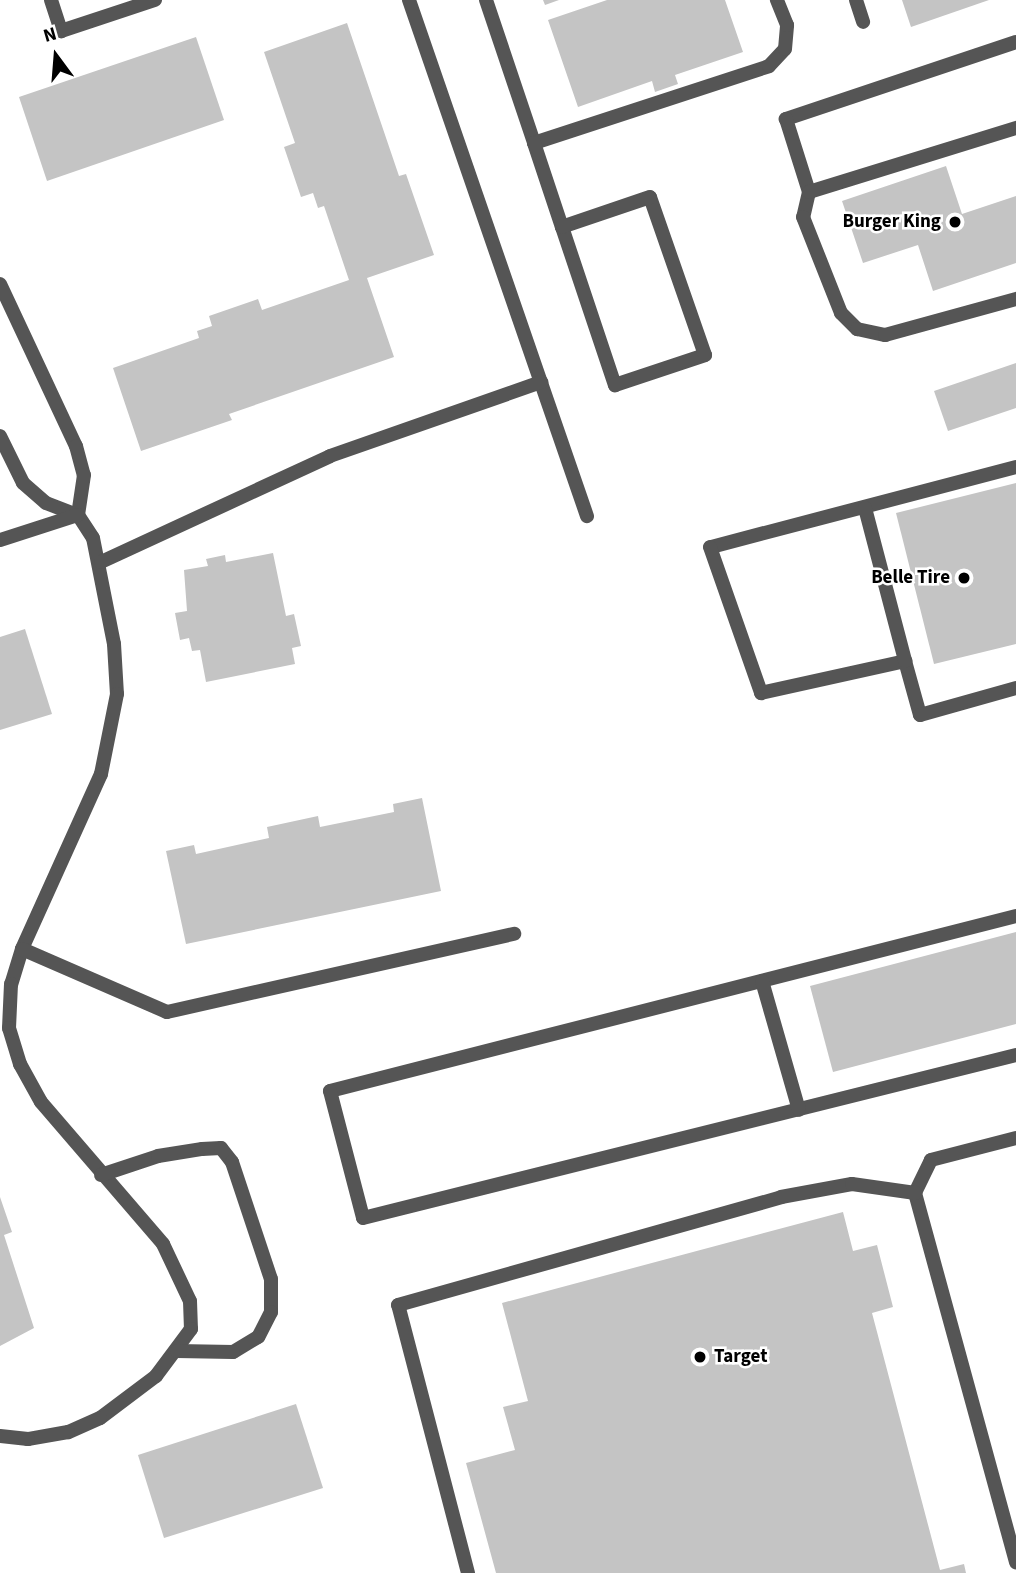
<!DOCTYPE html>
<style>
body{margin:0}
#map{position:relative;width:1016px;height:1573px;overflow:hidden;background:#fff;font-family:"Source Sans 3",sans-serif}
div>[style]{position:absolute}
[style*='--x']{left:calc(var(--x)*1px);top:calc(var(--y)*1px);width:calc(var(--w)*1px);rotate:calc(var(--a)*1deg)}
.building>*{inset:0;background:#c4c4c4}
.lane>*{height:14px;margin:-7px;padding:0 7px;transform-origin:7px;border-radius:7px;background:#555}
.dots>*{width:19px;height:19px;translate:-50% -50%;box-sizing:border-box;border:4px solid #fff;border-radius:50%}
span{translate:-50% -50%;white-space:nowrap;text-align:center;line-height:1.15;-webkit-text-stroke:5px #fff;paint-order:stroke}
.poi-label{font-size:19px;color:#000;font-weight:700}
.right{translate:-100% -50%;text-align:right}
.left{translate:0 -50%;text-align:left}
.north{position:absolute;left:21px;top:21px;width:70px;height:70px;-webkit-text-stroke:5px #fff;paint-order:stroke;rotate:344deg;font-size:19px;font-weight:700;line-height:28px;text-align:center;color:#000}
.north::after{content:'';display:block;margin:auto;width:24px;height:32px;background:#000;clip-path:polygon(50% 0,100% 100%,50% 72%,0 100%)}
</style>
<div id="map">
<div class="building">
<div style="clip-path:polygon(543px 0,559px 0,545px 5px)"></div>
<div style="clip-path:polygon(607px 0,725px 0,743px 52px,675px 75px,678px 84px,655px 92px,652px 81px,578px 107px,548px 20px)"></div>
<div style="clip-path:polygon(902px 0,989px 0,911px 27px)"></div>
<div style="clip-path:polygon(347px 23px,399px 176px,406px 174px,434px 255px,367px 278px,394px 357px,229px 414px,232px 420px,141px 451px,113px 368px,199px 338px,197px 331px,212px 326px,209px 316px,258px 299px,262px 310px,349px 280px,324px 206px,318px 208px,313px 193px,301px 197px,284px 147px,295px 143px,264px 52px)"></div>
<div style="clip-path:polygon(196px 37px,224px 120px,47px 181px,19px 97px)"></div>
<div style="clip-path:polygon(946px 166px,962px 214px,1016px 196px,1016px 263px,933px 291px,918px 245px,863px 263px,842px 201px)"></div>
<div style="clip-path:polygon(1016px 363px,1016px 408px,948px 431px,934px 391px)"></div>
<div style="clip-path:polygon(1016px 483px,1016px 644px,934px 664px,896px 513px)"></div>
<div style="clip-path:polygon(273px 553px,286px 616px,294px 614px,301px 646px,292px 648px,295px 664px,206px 682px,200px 650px,192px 651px,189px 638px,180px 640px,175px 613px,187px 611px,184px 570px,208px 566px,206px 559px,225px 555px,226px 562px)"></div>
<div style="clip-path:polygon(25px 629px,52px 714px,0 730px,0 637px)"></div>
<div style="clip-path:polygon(422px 798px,441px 891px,186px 944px,166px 851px,194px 845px,196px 854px,269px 838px,267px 827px,318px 816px,320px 827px,394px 812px,393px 804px)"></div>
<div style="clip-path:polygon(1016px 932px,1016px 1024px,833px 1072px,810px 986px)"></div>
<div style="clip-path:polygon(0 1197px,12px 1232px,4px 1235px,34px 1328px,0 1346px)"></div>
<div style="clip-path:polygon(843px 1212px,853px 1251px,877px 1245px,893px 1307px,872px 1313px,940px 1570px,964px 1564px,966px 1573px,496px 1573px,466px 1463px,515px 1450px,503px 1407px,528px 1401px,502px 1303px)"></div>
<div style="clip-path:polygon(296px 1404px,323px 1488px,164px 1538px,138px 1455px)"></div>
</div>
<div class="lane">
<div style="--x:51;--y:0;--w:33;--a:72"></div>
<div style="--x:61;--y:31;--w:99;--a:-18.3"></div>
<div style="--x:409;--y:0;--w:546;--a:70.97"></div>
<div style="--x:486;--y:0;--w:151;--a:71.4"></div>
<div style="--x:534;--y:143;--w:247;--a:-18.1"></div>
<div style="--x:769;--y:66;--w:23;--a:-47"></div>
<div style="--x:785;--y:49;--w:24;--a:-85"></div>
<div style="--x:787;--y:25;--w:27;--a:-112"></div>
<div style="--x:856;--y:0;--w:23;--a:72"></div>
<div style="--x:1016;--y:42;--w:243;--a:161.5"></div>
<div style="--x:786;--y:119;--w:77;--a:72.5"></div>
<div style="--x:809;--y:192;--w:26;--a:103"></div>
<div style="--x:803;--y:217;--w:103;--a:68.4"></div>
<div style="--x:841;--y:313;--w:23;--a:45"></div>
<div style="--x:857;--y:329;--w:29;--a:12"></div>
<div style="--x:885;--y:335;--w:136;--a:-15.4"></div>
<div style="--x:534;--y:143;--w:89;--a:71.6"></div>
<div style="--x:562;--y:227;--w:167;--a:71.5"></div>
<div style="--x:615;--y:385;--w:95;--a:-18.4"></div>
<div style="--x:705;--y:355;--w:167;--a:-109.2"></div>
<div style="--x:650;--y:197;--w:93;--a:161.2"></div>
<div style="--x:809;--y:192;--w:217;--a:-17.2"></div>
<div style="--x:0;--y:284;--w:179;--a:64.9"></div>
<div style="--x:76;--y:446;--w:30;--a:75"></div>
<div style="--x:84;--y:475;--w:40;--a:98.5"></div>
<div style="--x:0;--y:436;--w:52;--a:63.9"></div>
<div style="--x:23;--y:483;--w:30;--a:41"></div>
<div style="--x:46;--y:503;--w:34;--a:21"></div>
<div style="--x:78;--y:515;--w:27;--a:57"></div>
<div style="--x:93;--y:538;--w:108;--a:78.8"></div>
<div style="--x:114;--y:644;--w:50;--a:86.6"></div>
<div style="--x:117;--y:694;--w:82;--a:101.3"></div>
<div style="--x:101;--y:774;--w:192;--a:114.3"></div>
<div style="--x:22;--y:949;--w:37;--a:107"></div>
<div style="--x:11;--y:984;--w:44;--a:92.6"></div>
<div style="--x:9;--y:1028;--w:38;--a:73"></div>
<div style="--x:20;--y:1064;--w:43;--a:61.1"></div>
<div style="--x:41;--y:1102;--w:187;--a:49.3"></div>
<div style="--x:163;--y:1244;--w:63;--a:64.7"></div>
<div style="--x:190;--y:1301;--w:28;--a:88"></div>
<div style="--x:191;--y:1329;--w:59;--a:126.7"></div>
<div style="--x:156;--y:1376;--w:70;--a:143.1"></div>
<div style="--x:100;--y:1418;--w:35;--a:156"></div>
<div style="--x:68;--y:1432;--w:41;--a:170.1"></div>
<div style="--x:28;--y:1439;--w:28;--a:-174"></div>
<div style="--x:1016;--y:467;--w:316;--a:165.3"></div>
<div style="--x:710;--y:547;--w:155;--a:70.7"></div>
<div style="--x:761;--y:693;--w:148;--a:-12.5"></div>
<div style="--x:905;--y:661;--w:56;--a:74.5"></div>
<div style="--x:920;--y:715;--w:100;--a:-15.7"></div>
<div style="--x:865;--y:508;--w:158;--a:75.3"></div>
<div style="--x:0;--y:540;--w:82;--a:-17.8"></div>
<div style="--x:101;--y:562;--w:252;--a:-24.8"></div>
<div style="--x:330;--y:456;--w:224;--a:-19.3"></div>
<div style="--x:1016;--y:916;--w:708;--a:165.69"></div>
<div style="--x:330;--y:1091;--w:131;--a:75.4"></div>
<div style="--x:363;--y:1218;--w:673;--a:-14.02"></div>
<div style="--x:22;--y:949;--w:158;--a:23.5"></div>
<div style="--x:167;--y:1012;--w:356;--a:-12.7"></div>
<div style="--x:762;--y:981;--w:134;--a:74"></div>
<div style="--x:1016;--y:1138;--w:88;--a:165.5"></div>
<div style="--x:931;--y:1160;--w:37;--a:116"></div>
<div style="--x:915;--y:1193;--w:383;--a:74.7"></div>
<div style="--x:101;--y:1175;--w:60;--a:-18.4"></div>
<div style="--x:158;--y:1156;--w:45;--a:-9"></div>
<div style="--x:202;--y:1149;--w:19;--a:-3"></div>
<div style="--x:221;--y:1148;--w:18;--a:52"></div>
<div style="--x:232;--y:1162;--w:123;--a:71.6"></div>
<div style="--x:271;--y:1279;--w:33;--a:90"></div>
<div style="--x:271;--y:1312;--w:28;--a:117"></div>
<div style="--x:258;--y:1337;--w:29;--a:149"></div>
<div style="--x:233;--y:1352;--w:56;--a:-179"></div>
<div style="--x:468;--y:1573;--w:277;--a:-104.6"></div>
<div style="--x:398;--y:1305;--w:398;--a:-15.7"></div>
<div style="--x:781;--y:1197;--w:72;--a:-10.4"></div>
<div style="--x:852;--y:1184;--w:64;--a:8.1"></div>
</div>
<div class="dots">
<div style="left:955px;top:222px;background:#000"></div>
<div style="left:964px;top:578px;background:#000"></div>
<div style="left:700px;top:1357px;background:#000"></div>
</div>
<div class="poi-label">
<span class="right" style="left:941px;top:222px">Burger King</span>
<span class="right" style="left:950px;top:578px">Belle Tire</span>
<span class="left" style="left:714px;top:1357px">Target</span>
</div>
<div class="north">N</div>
</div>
